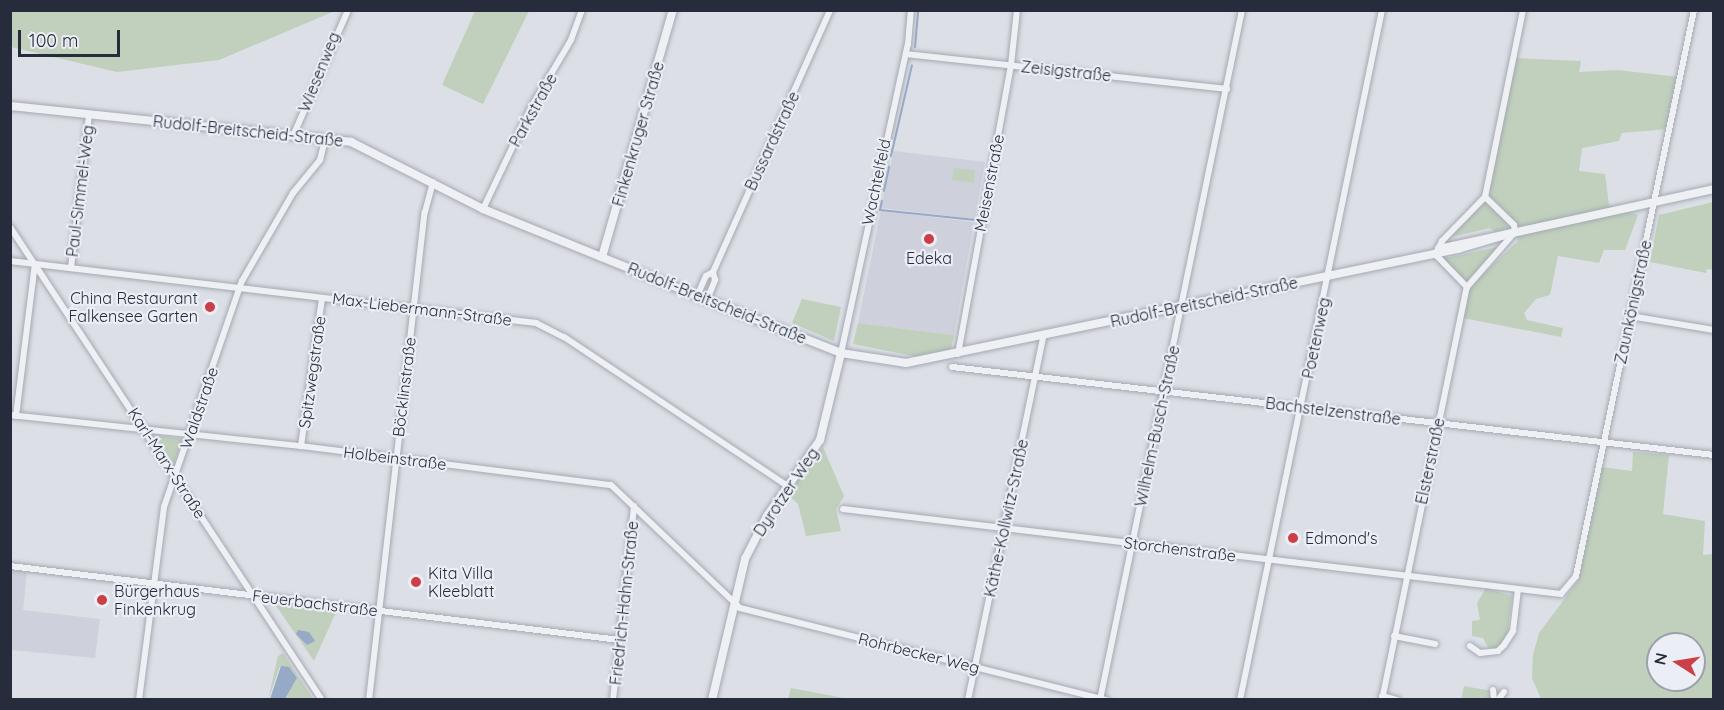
<!DOCTYPE html>
<meta charset="utf-8">
<style>
body{margin:0}
#map{position:relative;width:1724px;height:710px;overflow:hidden;background:#dcdfe6;font-family:Quicksand,sans-serif}
div>[style]{position:absolute}
[style*='--x']{left:calc(var(--x)*1px);top:calc(var(--y)*1px);width:calc(var(--w)*1px);rotate:calc(var(--a)*1deg)}
.built>*{inset:0;background:#ced1db}
.green>*{inset:0;background:#c0d0bd}
.water>*{inset:0;background:#96a9c6}
.stream>*{height:2px;margin:-1px;padding:0 1px;transform-origin:1px;border-radius:1px;background:#96a9c6}
.roads{filter:drop-shadow(0 0 2px #a5a9b3) drop-shadow(0 0 2px #a5a9b3)}
.minor>*{height:6px;margin:-3px;padding:0 3px;transform-origin:3px;border-radius:3px;background:#eef0f4}
.tertiary>*{height:8px;margin:-4px;padding:0 4px;transform-origin:4px;border-radius:4px;background:#eef0f4}
.dots>*{width:16px;height:16px;translate:-50% -50%;box-sizing:border-box;border:3px solid #ebeef4;border-radius:50%}
span{translate:-50% -50%;white-space:nowrap;text-align:center;line-height:1.15;-webkit-text-stroke:4.5px #ebeef4;paint-order:stroke}
.street-label{font-size:16px;color:#262c3c}
.poi-label{font-size:16px;color:#262c3c}
.right{translate:-100% -50%;text-align:right}
.left{translate:0 -50%;text-align:left}
.frame{position:absolute;inset:0;border:12px solid #262c3c;pointer-events:none}
.north{position:absolute;left:1646px;top:632px;width:60px;height:60px;box-sizing:border-box;background:#ebeef4;border:2px solid #9ca0aa;border-radius:50%;rotate:282deg;font-size:16px;font-weight:700;line-height:24px;text-align:center;color:#262c3c}
.north::after{content:'';display:block;margin:auto;width:21px;height:27px;background:#cc3f47;clip-path:polygon(50% 0,100% 100%,50% 72%,0 100%)}
.scale{position:absolute;left:18px;top:30px;width:102px;height:27px;box-sizing:border-box;border:3px solid #262c3c;border-top:0;padding-left:8px;font-size:18px;line-height:21px;white-space:nowrap;color:#262c3c;-webkit-text-stroke:4px #ebeef4;paint-order:stroke}
</style>
<div id="map">
<div class="built">
<div style="clip-path:polygon(894px 151px,985px 162px,975px 219px,881px 208px)"></div>
<div style="clip-path:polygon(881px 211px,974px 222px,954px 335px,858px 323px)"></div>
<div style="clip-path:polygon(11px 570px,27px 572px,23px 610px,100px 619px,95px 658px,11px 650px)"></div>
</div>
<div class="green">
<div style="clip-path:polygon(11px 10px,335px 10px,335px 11px,219px 60px,117px 72px,11px 47px)"></div>
<div style="clip-path:polygon(475px 11px,529px 11px,483px 104px,442px 85px)"></div>
<div style="clip-path:polygon(1515px 58px,1581px 61px,1579px 72px,1617px 70px,1679px 77px,1668px 129px,1622px 133px,1619px 141px,1582px 148px,1579px 171px,1605px 174px,1609px 205px,1638px 215px,1625px 250px,1604px 250px,1599px 263px,1558px 256px,1550px 295px,1536px 299px,1524px 313px,1527px 320px,1563px 328px,1561px 337px,1463px 318px,1469px 287px,1518px 241px,1515px 221px,1489px 195px)"></div>
<div style="clip-path:polygon(954px 168px,975px 170px,974px 183px,952px 180px)"></div>
<div style="clip-path:polygon(1485px 201px,1511px 228px,1495px 232px,1490px 228px,1451px 237px)"></div>
<div style="clip-path:polygon(1713px 202px,1713px 270px,1707px 269px,1706px 273px,1650px 262px,1659px 215px)"></div>
<div style="clip-path:polygon(1502px 246px,1467px 284px,1442px 259px)"></div>
<div style="clip-path:polygon(802px 299px,841px 307px,834px 341px,792px 323px)"></div>
<div style="clip-path:polygon(858px 323px,954px 335px,951px 349px,918px 357px,853px 344px)"></div>
<div style="clip-path:polygon(155px 435px,182px 439px,174px 464px)"></div>
<div style="clip-path:polygon(823px 447px,844px 496px,836px 509px,841px 531px,806px 536px,798px 504px,787px 494px)"></div>
<div style="clip-path:polygon(evenodd,1633px 452px,1669px 455px,1663px 514px,1705px 521px,1703px 555px,1713px 554px,1713px 699px,1541px 699px,1532px 678px,1533px 655px,1539px 633px,1578px 581px,1602px 467px,1632px 471px,1633px 452px,1658px 644px,1694px 644px,1694px 680px,1658px 680px,1658px 644px)"></div>
<div style="clip-path:polygon(1486px 588px,1512px 596px,1507px 636px,1497px 650px,1488px 647px,1483px 638px,1472px 636px,1472px 621px,1480px 620px,1477px 603px)"></div>
<div style="clip-path:polygon(272px 600px,337px 610px,314px 661px)"></div>
<div style="clip-path:polygon(283px 653px,313px 699px,285px 699px,297px 678px,280px 666px,268px 700px,278px 656px)"></div>
<div style="clip-path:polygon(1464px 686px,1492px 691px,1492px 699px,1461px 700px)"></div>
<div style="clip-path:polygon(791px 688px,849px 699px,788px 699px)"></div>
</div>
<div class="water">
<div style="clip-path:polygon(298px 630px,309px 632px,315px 641px,307px 645px,296px 634px)"></div>
<div style="clip-path:polygon(281px 666px,289px 667px,297px 678px,285px 699px,270px 699px)"></div>
</div>
<div class="stream">
<div style="--x:915;--y:47;--w:37;--a:-85"></div>
<div style="--x:891;--y:156;--w:93;--a:-77"></div>
<div style="--x:884;--y:191;--w:25;--a:-78"></div>
<div style="--x:882;--y:201;--w:9;--a:103"></div>
<div style="--x:880;--y:210;--w:96;--a:6"></div>
<div style="--x:1710;--y:700;--w:5;--a:-37"></div>
</div>
<div class="roads">
<div class="minor">
<div style="--x:906;--y:54;--w:323;--a:6.2"></div>
<div style="--x:293;--y:136;--w:137;--a:-66.4"></div>
<div style="--x:1485;--y:197;--w:191;--a:-78.5"></div>
<div style="--x:483;--y:209;--w:114;--a:-64.6"></div>
<div style="--x:532;--y:106;--w:77;--a:-59.4"></div>
<div style="--x:571;--y:40;--w:32;--a:-70"></div>
<div style="--x:10;--y:227;--w:567;--a:56.59"></div>
<div style="--x:10;--y:261;--w:530;--a:6.72"></div>
<div style="--x:536;--y:323;--w:31;--a:27"></div>
<div style="--x:564;--y:337;--w:268;--a:33.7"></div>
<div style="--x:71;--y:268;--w:155;--a:-83.3"></div>
<div style="--x:1467;--y:287;--w:43;--a:-134.1"></div>
<div style="--x:1437;--y:256;--w:5;--a:-90"></div>
<div style="--x:1437;--y:251;--w:11;--a:-63"></div>
<div style="--x:1442;--y:241;--w:62;--a:-45.7"></div>
<div style="--x:1467;--y:287;--w:73;--a:-48.9"></div>
<div style="--x:1515;--y:232;--w:7;--a:-98"></div>
<div style="--x:1514;--y:225;--w:40;--a:-136"></div>
<div style="--x:697;--y:296;--w:22;--a:-66"></div>
<div style="--x:706;--y:276;--w:8;--a:-30"></div>
<div style="--x:707;--y:300;--w:22;--a:-68"></div>
<div style="--x:715;--y:280;--w:8;--a:-104"></div>
<div style="--x:713;--y:272;--w:287;--a:-65.9"></div>
<div style="--x:1630;--y:316;--w:85;--a:9.5"></div>
<div style="--x:841;--y:353;--w:316;--a:-77.8"></div>
<div style="--x:908;--y:44;--w:34;--a:-85"></div>
<div style="--x:958;--y:354;--w:294;--a:-79.6"></div>
<div style="--x:1011;--y:65;--w:55;--a:-83.8"></div>
<div style="--x:952;--y:367;--w:767;--a:6.59"></div>
<div style="--x:10;--y:415;--w:293;--a:6.1"></div>
<div style="--x:301;--y:446;--w:312;--a:7.2"></div>
<div style="--x:611;--y:485;--w:178;--a:43.6"></div>
<div style="--x:740;--y:608;--w:378;--a:14.1"></div>
<div style="--x:16;--y:416;--w:153;--a:-82.9"></div>
<div style="--x:301;--y:446;--w:149;--a:-81.9"></div>
<div style="--x:843;--y:509;--w:723;--a:6.75"></div>
<div style="--x:1561;--y:594;--w:23;--a:-50"></div>
<div style="--x:1576;--y:576;--w:578;--a:-78.22"></div>
<div style="--x:10;--y:566;--w:614;--a:6.92"></div>
<div style="--x:1394;--y:636;--w:42;--a:11"></div>
<div style="--x:1470;--y:646;--w:12;--a:35"></div>
<div style="--x:1480;--y:653;--w:18;--a:-6"></div>
<div style="--x:1498;--y:651;--w:8;--a:-45"></div>
<div style="--x:1504;--y:645;--w:17;--a:-57"></div>
<div style="--x:1513;--y:631;--w:42;--a:-83.2"></div>
<div style="--x:1493;--y:690;--w:10;--a:84"></div>
<div style="--x:1382;--y:696;--w:16;--a:15"></div>
<div style="--x:139;--y:700;--w:195;--a:-82.6"></div>
<div style="--x:164;--y:507;--w:239;--a:-71"></div>
<div style="--x:242;--y:281;--w:102;--a:-59.9"></div>
<div style="--x:293;--y:193;--w:43;--a:-50.7"></div>
<div style="--x:320;--y:160;--w:21;--a:-76"></div>
<div style="--x:369;--y:700;--w:491;--a:-83.5"></div>
<div style="--x:425;--y:212;--w:31;--a:-75"></div>
<div style="--x:613;--y:700;--w:195;--a:-83.8"></div>
<div style="--x:968;--y:700;--w:371;--a:-78.3"></div>
<div style="--x:1100;--y:700;--w:704;--a:-78.37"></div>
<div style="--x:1240;--y:700;--w:704;--a:-78.37"></div>
<div style="--x:1382;--y:700;--w:422;--a:-78.4"></div>
<div style="--x:1498;--y:700;--w:10;--a:-53"></div>
</div>
<div class="tertiary">
<div style="--x:10;--y:106;--w:343;--a:6"></div>
<div style="--x:351;--y:142;--w:148;--a:26.9"></div>
<div style="--x:483;--y:209;--w:231;--a:22.1"></div>
<div style="--x:697;--y:296;--w:155;--a:21.6"></div>
<div style="--x:841;--y:353;--w:66;--a:8.7"></div>
<div style="--x:906;--y:363;--w:564;--a:-11.67"></div>
<div style="--x:1458;--y:249;--w:59;--a:-16.6"></div>
<div style="--x:1439;--y:249;--w:281;--a:-12.3"></div>
<div style="--x:602;--y:257;--w:257;--a:-74"></div>
<div style="--x:712;--y:700;--w:145;--a:-76.8"></div>
<div style="--x:745;--y:559;--w:48;--a:-62.9"></div>
<div style="--x:767;--y:516;--w:93;--a:-55.1"></div>
<div style="--x:820;--y:440;--w:89;--a:-76.4"></div>
</div>
</div>
<div class="dots">
<div style="left:929px;top:239px;background:#cc3f47"></div>
<div style="left:210px;top:307px;background:#cc3f47"></div>
<div style="left:1293px;top:538px;background:#cc3f47"></div>
<div style="left:416px;top:582px;background:#cc3f47"></div>
<div style="left:102px;top:600px;background:#cc3f47"></div>
</div>
<div class="street-label">
<span style="left:1066px;top:71px;rotate:6deg">Zeisigstraße</span>
<span style="left:319px;top:72px;rotate:-68deg">Wiesenweg</span>
<span style="left:533px;top:110px;rotate:-61deg">Parkstraße</span>
<span style="left:248px;top:131px;rotate:6deg">Rudolf-Breitscheid-Straße</span>
<span style="left:638px;top:134px;rotate:-74deg">Finkenkruger Straße</span>
<span style="left:772px;top:141px;rotate:-65deg">Bussardstraße</span>
<span style="left:876px;top:182px;rotate:-78deg">Wachtelfeld</span>
<span style="left:989px;top:183px;rotate:-79deg">Meisenstraße</span>
<span style="left:80px;top:191px;rotate:-83deg">Paul-Simmel-Weg</span>
<span style="left:1204px;top:302px;rotate:-12deg">Rudolf-Breitscheid-Straße</span>
<span style="left:1633px;top:302px;rotate:-78deg">Zaunkönigstraße</span>
<span style="left:717px;top:303px;rotate:22deg">Rudolf-Breitscheid-Straße</span>
<span style="left:422px;top:309px;rotate:7deg">Max-Liebermann-Straße</span>
<span style="left:1316px;top:338px;rotate:-78deg">Poetenweg</span>
<span style="left:312px;top:372px;rotate:-82deg">Spitzwegstraße</span>
<span style="left:404px;top:387px;rotate:-83deg">Böcklinstraße</span>
<span style="left:199px;top:408px;rotate:-71deg">Waldstraße</span>
<span style="left:1333px;top:411px;rotate:7deg">Bachstelzenstraße</span>
<span style="left:1157px;top:426px;rotate:-78deg">Wilhelm-Busch-Straße</span>
<span style="left:395px;top:458px;rotate:7deg">Holbeinstraße</span>
<span style="left:1430px;top:461px;rotate:-78deg">Elsterstraße</span>
<span style="left:167px;top:463px;rotate:57deg">Karl-Marx-Straße</span>
<span style="left:786px;top:492px;rotate:-56deg">Dyrotzer Weg</span>
<span style="left:1006px;top:518px;rotate:-78deg">Käthe-Kollwitz-Straße</span>
<span style="left:1180px;top:549px;rotate:7deg">Storchenstraße</span>
<span style="left:315px;top:603px;rotate:7deg">Feuerbachstraße</span>
<span style="left:624px;top:603px;rotate:-84deg">Friedrich-Hahn-Straße</span>
<span style="left:919px;top:653px;rotate:14deg">Rohrbecker Weg</span>
</div>
<div class="poi-label">
<span style="left:929px;top:258px">Edeka</span>
<span class="right" style="left:198px;top:307px">China Restaurant<br>Falkensee Garten</span>
<span class="left" style="left:1305px;top:538px">Edmond's</span>
<span class="left" style="left:428px;top:582px">Kita Villa<br>Kleeblatt</span>
<span class="left" style="left:114px;top:600px">Bürgerhaus<br>Finkenkrug</span>
</div>
<div class="frame"></div>
<div class="north">N</div>
<div class="scale">100 m</div>
</div>
